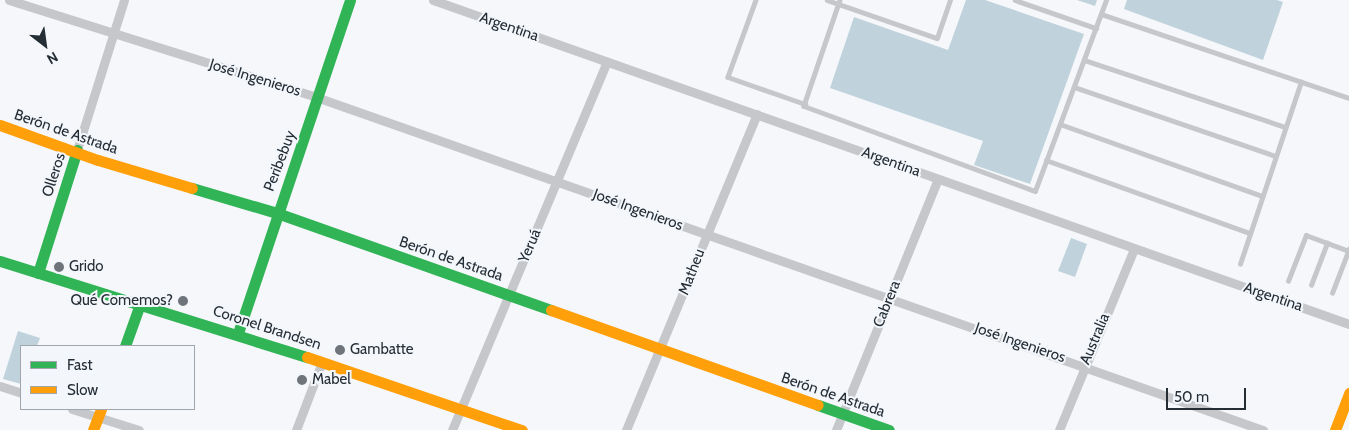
<!DOCTYPE html>
<meta charset="utf-8">
<style>
body{margin:0}
#map{position:relative;width:1349px;height:430px;overflow:hidden;background:#f5f7fa;font-family:Cabin,sans-serif}
div>[style]{position:absolute}
[style*='--x']{left:calc(var(--x)*1px);top:calc(var(--y)*1px);width:calc(var(--w)*1px);rotate:calc(var(--a)*1deg)}
.building>*{inset:0;background:#c0d3dc}
.lane>*{height:4.5px;margin:-2.25px;padding:0 2.25px;transform-origin:2.25px;border-radius:2.25px;background:#c5c7ca}
.street>*{height:9px;margin:-4.5px;padding:0 4.5px;transform-origin:4.5px;border-radius:4.5px;background:#c5c7ca}
.fast>*{height:11px;margin:-5.5px;padding:0 5.5px;transform-origin:5.5px;border-radius:5.5px;background:#30b455}
.slow>*{height:11px;margin:-5.5px;padding:0 5.5px;transform-origin:5.5px;border-radius:5.5px;background:#ff9f0a}
.dots>*{width:14px;height:14px;translate:-50% -50%;box-sizing:border-box;border:2px solid #f3f7fc;border-radius:50%}
span{translate:-50% -50%;white-space:nowrap;text-align:center;line-height:1.15;-webkit-text-stroke:4px #f3f7fc;paint-order:stroke}
.street-label{font-size:15px;color:#252d35}
.poi-label{font-size:15px;color:#252d35}
.left{translate:0 -50%;text-align:left}
.right{translate:-100% -50%;text-align:right}
.legend{position:absolute;left:20px;top:345px;width:175px;height:65px;box-sizing:border-box;background:#f3f7fc;border:1px solid #a1a6ac;margin:0;padding:6px 9px;list-style:none;font-size:15px;color:#252d35}
.legend li{display:flex;align-items:center;gap:10px;height:25px}
.legend b{width:25px;border:1px solid #a1a6ac}
.north{position:absolute;left:20px;top:20px;width:50px;height:50px;-webkit-text-stroke:4px #f3f7fc;paint-order:stroke;rotate:150deg;font-size:14px;font-weight:700;line-height:20px;text-align:center;color:#252d35}
.north::after{content:'';display:block;margin:auto;width:18px;height:22px;background:#252d35;clip-path:polygon(50% 0,100% 100%,50% 72%,0 100%)}
.scale{position:absolute;left:1166px;top:388px;width:80px;height:22px;box-sizing:border-box;border:2px solid #252d35;border-top:0;padding-left:6px;font-size:15px;line-height:18px;white-space:nowrap;color:#252d35;-webkit-text-stroke:4px #f3f7fc;paint-order:stroke}
</style>
<div id="map">
<div class="building">
<div style="clip-path:polygon(966px 0,985px 0,1084px 34px,1030px 184px,974px 165px,983px 141px,830px 88px,854px 17px,948px 50px)"></div>
<div style="clip-path:polygon(1077px 0,1097px 0,1095px 6px)"></div>
<div style="clip-path:polygon(1127px 0,1277px 0,1283px 2px,1263px 60px,1124px 9px)"></div>
<div style="clip-path:polygon(1071px 238px,1087px 244px,1075px 277px,1058px 271px)"></div>
<div style="clip-path:polygon(18px 331px,40px 338px,37px 346px,21px 346px,21px 384px,3px 379px)"></div>
</div>
<div class="lane">
<div style="--x:756;--y:0;--w:82;--a:110"></div>
<div style="--x:728;--y:77;--w:82;--a:19.3"></div>
<div style="--x:827;--y:0;--w:116;--a:19.1"></div>
<div style="--x:937;--y:38;--w:40;--a:-71.1"></div>
<div style="--x:840;--y:0;--w:112;--a:108.8"></div>
<div style="--x:804;--y:106;--w:246;--a:20.2"></div>
<div style="--x:1035;--y:191;--w:204;--a:-69.6"></div>
<div style="--x:1015;--y:0;--w:86;--a:19.1"></div>
<div style="--x:1101;--y:14;--w:262;--a:18.7"></div>
<div style="--x:1084;--y:60;--w:212;--a:18.4"></div>
<div style="--x:1074;--y:87;--w:213;--a:18.9"></div>
<div style="--x:1060;--y:124;--w:214;--a:19.6"></div>
<div style="--x:1046;--y:160;--w:217;--a:19.7"></div>
<div style="--x:1240;--y:264;--w:192;--a:-71.5"></div>
<div style="--x:1288;--y:281;--w:49;--a:-68.6"></div>
<div style="--x:1306;--y:235;--w:46;--a:20.4"></div>
<div style="--x:1311;--y:285;--w:45;--a:-69.1"></div>
<div style="--x:1332;--y:293;--w:47;--a:-68.9"></div>
</div>
<div class="street">
<div style="--x:9;--y:0;--w:325;--a:17.5"></div>
<div style="--x:319;--y:98;--w:1001;--a:19.38"></div>
<div style="--x:433;--y:0;--w:972;--a:19.48"></div>
<div style="--x:77;--y:150;--w:157;--a:-72.6"></div>
<div style="--x:0;--y:386;--w:22;--a:18"></div>
<div style="--x:72;--y:409;--w:70;--a:17.4"></div>
<div style="--x:296;--y:430;--w:73;--a:-69.1"></div>
<div style="--x:452;--y:430;--w:399;--a:-67.2"></div>
<div style="--x:626;--y:430;--w:342;--a:-67.5"></div>
<div style="--x:836;--y:430;--w:271;--a:-67.9"></div>
<div style="--x:1059;--y:430;--w:196;--a:-67.5"></div>
</div>
<div class="fast">
<div style="--x:192;--y:188;--w:89;--a:16.4"></div>
<div style="--x:277;--y:213;--w:291;--a:19.5"></div>
<div style="--x:0;--y:261;--w:322;--a:17.4"></div>
<div style="--x:38;--y:273;--w:129;--a:-72.4"></div>
<div style="--x:238;--y:333;--w:351;--a:-71.4"></div>
<div style="--x:125;--y:346;--w:45;--a:-70.3"></div>
<div style="--x:818;--y:405;--w:75;--a:19.4"></div>
</div>
<div class="slow">
<div style="--x:0;--y:125;--w:104;--a:19.7"></div>
<div style="--x:98;--y:160;--w:98;--a:16.6"></div>
<div style="--x:551;--y:310;--w:283;--a:19.6"></div>
<div style="--x:307;--y:357;--w:227;--a:18.8"></div>
<div style="--x:93;--y:430;--w:22;--a:-69"></div>
<div style="--x:1335;--y:430;--w:40;--a:-69"></div>
</div>
<div class="dots">
<div style="left:59px;top:267px;background:#6e747a"></div>
<div style="left:183px;top:301px;background:#6e747a"></div>
<div style="left:340px;top:350px;background:#6e747a"></div>
<div style="left:302px;top:380px;background:#6e747a"></div>
</div>
<div class="street-label">
<span style="left:509px;top:27px;rotate:19deg">Argentina</span>
<span style="left:255px;top:78px;rotate:17deg">José Ingenieros</span>
<span style="left:66px;top:132px;rotate:19deg">Berón de Astrada</span>
<span style="left:280px;top:161px;rotate:-69deg">Peribebuy</span>
<span style="left:891px;top:162px;rotate:20deg">Argentina</span>
<span style="left:54px;top:175px;rotate:-72deg">Olleros</span>
<span style="left:638px;top:210px;rotate:20deg">José Ingenieros</span>
<span style="left:530px;top:246px;rotate:-67deg">Yeruá</span>
<span style="left:451px;top:259px;rotate:19deg">Berón de Astrada</span>
<span style="left:692px;top:272px;rotate:-69deg">Matheu</span>
<span style="left:1273px;top:297px;rotate:19deg">Argentina</span>
<span style="left:887px;top:304px;rotate:-68deg">Cabrera</span>
<span style="left:267px;top:328px;rotate:18deg">Coronel Brandsen</span>
<span style="left:1095px;top:339px;rotate:-67deg">Australia</span>
<span style="left:1020px;top:343px;rotate:19deg">José Ingenieros</span>
<span style="left:833px;top:395px;rotate:19deg">Berón de Astrada</span>
</div>
<div class="poi-label">
<span class="left" style="left:69px;top:267px">Grido</span>
<span class="right" style="left:173px;top:301px">Qué Comemos?</span>
<span class="left" style="left:350px;top:350px">Gambatte</span>
<span class="left" style="left:312px;top:380px">Mabel</span>
</div>
<ul class="legend">
<li><b style="height:6px;background:#30b455"></b>Fast</li>
<li><b style="height:6px;background:#ff9f0a"></b>Slow</li>
</ul>
<div class="north">N</div>
<div class="scale">50 m</div>
</div>
